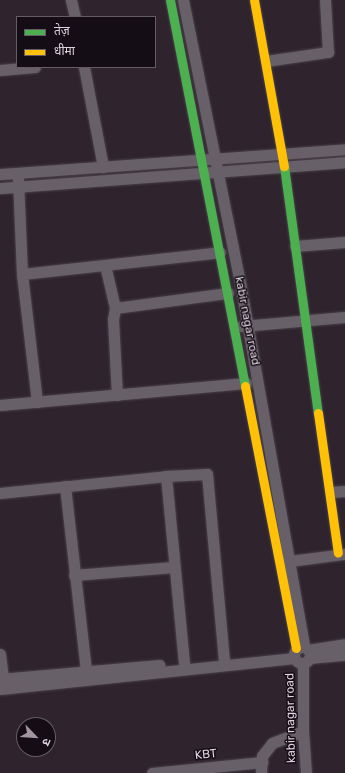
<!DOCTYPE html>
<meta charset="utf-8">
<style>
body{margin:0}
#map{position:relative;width:345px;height:773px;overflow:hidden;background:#2f242e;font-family:Rubik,"Noto Sans Devanagari",sans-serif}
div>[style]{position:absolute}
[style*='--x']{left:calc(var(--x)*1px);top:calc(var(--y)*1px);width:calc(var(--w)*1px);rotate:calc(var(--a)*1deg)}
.roads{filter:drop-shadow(0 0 1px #4a414a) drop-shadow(0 0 1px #4a414a)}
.street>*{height:11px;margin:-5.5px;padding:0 5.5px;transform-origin:5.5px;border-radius:5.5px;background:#686068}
.street>.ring{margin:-5.5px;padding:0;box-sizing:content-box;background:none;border:11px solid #686068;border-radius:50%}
.fast>*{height:9px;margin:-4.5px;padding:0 4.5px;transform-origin:4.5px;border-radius:4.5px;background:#4caf50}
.slow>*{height:9px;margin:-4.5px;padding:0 4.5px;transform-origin:4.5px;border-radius:4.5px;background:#ffc107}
span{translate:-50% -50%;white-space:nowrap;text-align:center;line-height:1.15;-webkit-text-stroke:3px #150d15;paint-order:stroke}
.street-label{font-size:12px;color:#dfd2de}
.legend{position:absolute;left:16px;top:16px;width:140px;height:52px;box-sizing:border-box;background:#150d15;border:1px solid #665c65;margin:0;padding:5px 7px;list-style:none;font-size:12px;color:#dfd2de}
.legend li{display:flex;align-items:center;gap:8px;height:20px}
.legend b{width:20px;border:1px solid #665c65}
.north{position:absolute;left:16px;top:717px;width:40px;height:40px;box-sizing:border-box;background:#150d15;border:1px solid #665c65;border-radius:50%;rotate:115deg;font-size:11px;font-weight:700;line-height:16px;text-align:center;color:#dfd2de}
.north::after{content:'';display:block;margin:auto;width:14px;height:18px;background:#a195a0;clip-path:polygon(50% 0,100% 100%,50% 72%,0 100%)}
</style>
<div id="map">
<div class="roads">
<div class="street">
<div style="--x:71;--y:0;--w:17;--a:77"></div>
<div style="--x:183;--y:0;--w:294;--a:78.6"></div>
<div style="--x:241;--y:288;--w:364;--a:80"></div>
<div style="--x:266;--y:61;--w:63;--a:-8.3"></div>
<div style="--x:328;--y:52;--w:52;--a:-93.3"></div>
<div style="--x:84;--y:67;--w:102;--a:79.2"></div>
<div style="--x:0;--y:70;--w:35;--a:-5"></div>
<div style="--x:0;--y:174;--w:346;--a:-4.1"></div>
<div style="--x:18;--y:179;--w:95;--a:87.6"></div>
<div style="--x:22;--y:274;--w:129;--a:83.3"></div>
<div style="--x:0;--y:188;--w:346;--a:-4.3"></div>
<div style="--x:295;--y:246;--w:50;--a:-4.6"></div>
<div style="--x:105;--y:265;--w:44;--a:76.9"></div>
<div style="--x:115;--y:308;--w:11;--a:100"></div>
<div style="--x:113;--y:319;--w:76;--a:87"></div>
<div style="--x:22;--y:274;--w:199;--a:-6.3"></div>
<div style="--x:115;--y:308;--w:114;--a:-7.6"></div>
<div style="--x:242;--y:326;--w:103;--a:-5"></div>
<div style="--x:0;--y:405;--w:247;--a:-5.1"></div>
<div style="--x:166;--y:476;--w:188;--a:84.5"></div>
<div style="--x:65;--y:486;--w:186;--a:83.5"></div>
<div style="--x:331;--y:492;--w:14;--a:-4"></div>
<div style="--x:0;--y:493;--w:167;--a:-5.8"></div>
<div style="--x:166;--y:476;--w:41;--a:-2.8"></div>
<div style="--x:207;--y:474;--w:187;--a:84.8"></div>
<div style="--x:282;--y:562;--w:63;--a:-7.4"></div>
<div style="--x:74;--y:575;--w:100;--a:-4.6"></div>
<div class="ring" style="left:294px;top:647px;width:5px;height:5px"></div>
<div style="--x:308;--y:650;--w:37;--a:-9"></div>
<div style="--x:0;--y:654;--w:25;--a:83"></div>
<div style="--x:309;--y:658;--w:36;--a:-5"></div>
<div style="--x:303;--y:663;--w:68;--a:90"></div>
<div style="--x:303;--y:731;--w:42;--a:85.9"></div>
<div style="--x:0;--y:679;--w:160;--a:-5"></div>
<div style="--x:0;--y:689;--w:296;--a:-6"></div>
<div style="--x:152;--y:773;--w:111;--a:-5.7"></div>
<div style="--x:261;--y:773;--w:17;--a:-87"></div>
<div style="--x:262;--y:756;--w:16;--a:-52"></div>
<div style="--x:272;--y:743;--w:33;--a:-21"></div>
</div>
<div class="fast">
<div style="--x:170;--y:0;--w:393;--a:79"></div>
<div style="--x:284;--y:166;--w:249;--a:82.2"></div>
</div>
<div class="slow">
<div style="--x:254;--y:0;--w:169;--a:79.8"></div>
<div style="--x:245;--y:386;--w:267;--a:79"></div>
<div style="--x:318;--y:413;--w:141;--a:81.9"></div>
</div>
</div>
<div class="street-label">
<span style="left:247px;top:321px;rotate:79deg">kabir nagar road</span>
<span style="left:291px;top:718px;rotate:-91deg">kabir nagar road</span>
<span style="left:206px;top:755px;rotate:-6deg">KBT</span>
</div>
<ul class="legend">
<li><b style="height:5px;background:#4caf50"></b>तेज़</li>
<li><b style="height:5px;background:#ffc107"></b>धीमा</li>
</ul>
<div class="north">उ</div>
</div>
